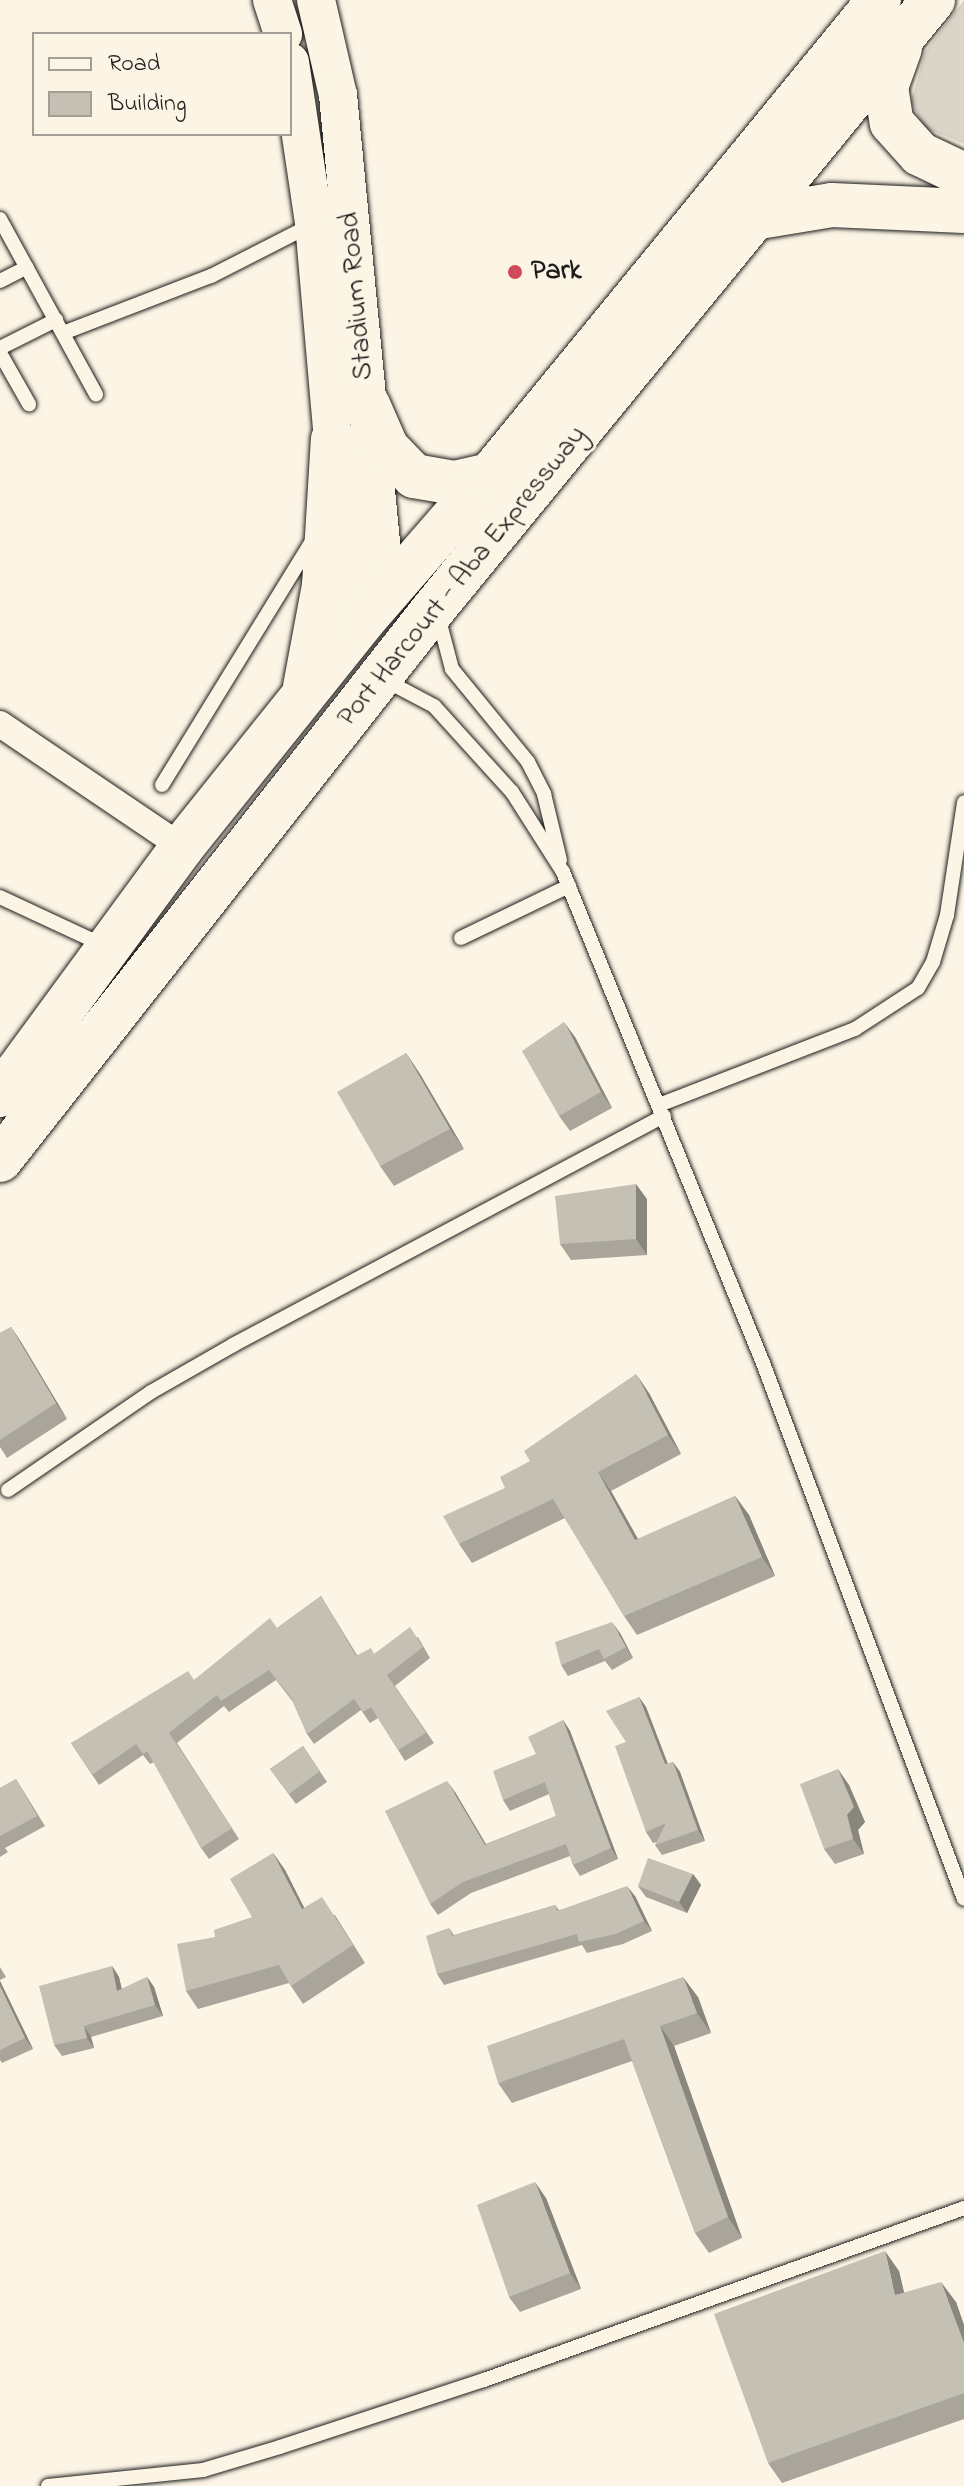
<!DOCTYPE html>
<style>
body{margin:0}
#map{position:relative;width:964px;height:2486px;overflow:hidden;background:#fcf5e5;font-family:"Indie Flower",sans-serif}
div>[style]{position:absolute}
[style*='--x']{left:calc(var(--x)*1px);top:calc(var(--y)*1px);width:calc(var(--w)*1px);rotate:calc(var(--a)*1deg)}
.green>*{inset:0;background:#dbd5c8}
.roads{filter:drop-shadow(0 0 2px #1c1c1c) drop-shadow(0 0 2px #1c1c1c)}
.service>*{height:14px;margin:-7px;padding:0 7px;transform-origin:7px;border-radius:7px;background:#fcf5e5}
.minor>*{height:26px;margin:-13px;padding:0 13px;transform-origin:13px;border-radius:13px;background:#fcf5e5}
.secondary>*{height:38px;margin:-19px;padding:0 19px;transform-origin:19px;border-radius:19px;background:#fcf5e5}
.trunk>*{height:44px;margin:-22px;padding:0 22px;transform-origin:22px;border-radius:22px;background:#fcf5e5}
.wall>*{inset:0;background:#a9a59a}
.shaded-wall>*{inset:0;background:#89867d}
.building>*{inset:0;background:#c4c0b3}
.dots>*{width:22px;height:22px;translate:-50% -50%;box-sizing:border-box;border:4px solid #fcf5e5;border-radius:50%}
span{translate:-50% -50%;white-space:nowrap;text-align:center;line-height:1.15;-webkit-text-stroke:6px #fcf5e5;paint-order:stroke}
.poi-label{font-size:28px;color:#1c1c1c;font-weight:700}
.left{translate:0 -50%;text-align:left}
.street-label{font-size:28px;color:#1c1c1c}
.legend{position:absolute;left:32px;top:32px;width:260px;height:104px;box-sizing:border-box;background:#fcf5e5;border:2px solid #a29e95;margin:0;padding:10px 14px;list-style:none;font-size:24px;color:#1c1c1c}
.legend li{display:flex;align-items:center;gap:16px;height:40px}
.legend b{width:40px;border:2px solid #a29e95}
</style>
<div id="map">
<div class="green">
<div style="clip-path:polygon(964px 0,964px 144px,925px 128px,911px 102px,925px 52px)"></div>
</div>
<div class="roads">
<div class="service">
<div style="--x:0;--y:219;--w:200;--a:61.3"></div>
<div style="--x:0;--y:281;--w:30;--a:-27"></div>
<div style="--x:63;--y:333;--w:159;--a:-21.1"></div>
<div style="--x:211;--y:276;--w:112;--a:-27"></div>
<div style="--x:0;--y:348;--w:63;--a:-26.6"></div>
<div style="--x:0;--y:353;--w:59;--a:60.4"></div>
<div style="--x:438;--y:616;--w:55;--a:75.2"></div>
<div style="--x:452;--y:669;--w:120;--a:50.7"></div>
<div style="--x:528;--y:762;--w:36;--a:63"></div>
<div style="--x:544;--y:794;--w:68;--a:76.4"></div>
<div style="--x:383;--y:679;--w:58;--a:27.9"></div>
<div style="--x:434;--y:706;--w:116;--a:47.8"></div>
<div style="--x:512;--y:792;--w:95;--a:57.5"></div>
<div style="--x:563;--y:872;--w:530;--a:67.84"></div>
<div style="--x:763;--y:1363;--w:572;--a:69.44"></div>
<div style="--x:162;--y:785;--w:286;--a:-58.4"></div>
<div style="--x:0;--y:897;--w:116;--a:25"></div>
<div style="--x:461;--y:938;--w:120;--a:-25.7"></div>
<div style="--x:659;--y:1105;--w:210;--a:-21.2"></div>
<div style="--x:855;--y:1029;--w:75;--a:-33.1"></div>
<div style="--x:918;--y:988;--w:30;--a:-60"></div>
<div style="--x:933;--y:962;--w:49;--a:-73.4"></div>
<div style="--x:947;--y:915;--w:114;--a:-81.4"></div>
<div style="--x:8;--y:1490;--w:173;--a:-34.4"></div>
<div style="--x:151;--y:1392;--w:95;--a:-29.8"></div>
<div style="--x:233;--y:1345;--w:488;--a:-28"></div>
<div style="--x:48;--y:2486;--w:156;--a:-5.9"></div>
<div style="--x:203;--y:2470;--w:80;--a:-16.6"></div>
<div style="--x:280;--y:2447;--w:215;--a:-18.2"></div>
<div style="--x:484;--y:2380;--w:510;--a:-19.71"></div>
</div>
<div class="minor">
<div style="--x:0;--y:724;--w:220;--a:34.1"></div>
</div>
<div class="secondary">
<div style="--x:272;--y:0;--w:36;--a:72"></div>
<div style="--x:316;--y:0;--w:98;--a:77"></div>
<div style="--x:338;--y:95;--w:501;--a:84.51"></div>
<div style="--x:290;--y:62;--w:163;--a:81.5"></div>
<div style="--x:314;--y:223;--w:217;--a:85"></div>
<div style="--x:333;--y:439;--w:185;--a:81"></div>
</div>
<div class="trunk">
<div style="--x:900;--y:48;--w:41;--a:109.7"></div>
<div style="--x:886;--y:87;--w:36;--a:81"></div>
<div style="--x:892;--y:123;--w:42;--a:47.9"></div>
<div style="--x:920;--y:154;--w:49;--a:25.5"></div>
<div style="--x:753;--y:218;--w:80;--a:-9.3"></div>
<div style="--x:832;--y:205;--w:132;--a:2.6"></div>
<div style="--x:368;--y:405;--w:47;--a:66.2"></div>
<div style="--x:387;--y:448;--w:39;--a:46"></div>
<div style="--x:414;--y:476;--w:42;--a:9.7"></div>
<div style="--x:455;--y:483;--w:36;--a:-13"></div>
<div style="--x:305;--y:687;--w:104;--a:-79.4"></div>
<div style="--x:324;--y:585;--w:146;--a:-86.5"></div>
<div style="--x:0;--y:1095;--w:308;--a:-53.7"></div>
<div style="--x:182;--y:847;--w:288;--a:-51.3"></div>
<div style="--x:362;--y:622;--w:195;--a:-49"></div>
<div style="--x:490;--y:475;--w:614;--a:-50.68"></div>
<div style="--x:0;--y:1160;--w:705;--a:-51.8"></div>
<div style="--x:436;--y:606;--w:784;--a:-50.64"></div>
</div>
</div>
<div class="wall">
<div style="clip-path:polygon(575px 1037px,612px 1108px,570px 1131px,559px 1116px)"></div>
<div style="clip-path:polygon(406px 1053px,420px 1074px,464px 1149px,394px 1186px,380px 1166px)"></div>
<div style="clip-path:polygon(647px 1199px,647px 1255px,571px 1260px,560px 1244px)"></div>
<div style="clip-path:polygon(11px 1327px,21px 1342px,67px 1419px,7px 1458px,0 1447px,0 1333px)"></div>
<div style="clip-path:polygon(649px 1393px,681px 1454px,611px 1491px,638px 1539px,735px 1496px,749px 1515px,775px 1576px,637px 1635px,624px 1616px,565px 1518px,472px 1563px,459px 1544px,505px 1488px)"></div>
<div style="clip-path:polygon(321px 1596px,357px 1655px,374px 1654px,418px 1637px,430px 1658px,395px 1686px,434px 1743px,405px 1761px,378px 1718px,370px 1723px,361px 1710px,314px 1744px,307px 1734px,293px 1702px,276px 1680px,229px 1712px,224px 1706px,177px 1743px,239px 1839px,209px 1859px,201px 1848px,154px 1762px,150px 1764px,143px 1755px,99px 1785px,71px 1743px,194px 1680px,277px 1628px)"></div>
<div style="clip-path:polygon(620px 1633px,633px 1658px,612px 1670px,605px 1661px,568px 1676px,561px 1665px)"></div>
<div style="clip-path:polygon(639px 1697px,646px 1707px,668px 1764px,673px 1762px,680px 1772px,705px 1841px,662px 1855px,655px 1845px,657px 1842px,653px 1843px,646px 1832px,626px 1742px)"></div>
<div style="clip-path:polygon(563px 1720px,570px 1731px,618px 1859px,580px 1876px,573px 1865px,570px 1856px,471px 1893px,438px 1915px,430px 1904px,455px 1792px,486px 1844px,556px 1816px,549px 1794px,510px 1811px,503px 1800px,536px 1754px)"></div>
<div style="clip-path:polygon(303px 1746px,327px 1782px,296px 1804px,270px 1769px)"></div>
<div style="clip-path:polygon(16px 1779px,45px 1826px,5px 1848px,8px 1852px,0 1857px,0 1788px)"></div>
<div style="clip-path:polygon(849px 1785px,865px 1822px,858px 1830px,864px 1854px,835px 1864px,824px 1849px)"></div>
<div style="clip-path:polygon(273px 1853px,285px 1870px,304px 1908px,335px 1915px,365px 1963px,303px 2004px,289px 1983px,198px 2009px,186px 1991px,252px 1917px)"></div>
<div style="clip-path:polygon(693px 1874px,701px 1885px,687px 1913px,646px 1897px,638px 1886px)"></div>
<div style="clip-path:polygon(635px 1896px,652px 1931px,623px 1944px,587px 1953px,582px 1945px,444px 1985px,437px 1974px,449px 1928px,454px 1935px,555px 1905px,559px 1910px)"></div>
<div style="clip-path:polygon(112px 1966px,119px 1977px,122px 1989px,147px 1977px,154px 1987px,163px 2016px,91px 2037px,94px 2048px,62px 2056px,54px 2045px)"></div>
<div style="clip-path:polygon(0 1967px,6px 1977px,0 1980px)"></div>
<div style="clip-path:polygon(0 1981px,33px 2049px,2px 2063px,0 2060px)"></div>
<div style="clip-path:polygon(698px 1997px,711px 2033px,674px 2046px,742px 2238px,709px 2253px,695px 2233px,632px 2061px,512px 2103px,498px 2083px)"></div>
<div style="clip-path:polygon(546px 2198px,581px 2289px,520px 2312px,509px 2297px)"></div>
<div style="clip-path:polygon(899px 2271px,904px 2292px,956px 2302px,964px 2325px,964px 2419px,782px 2483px,768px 2463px)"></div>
</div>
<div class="shaded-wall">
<div style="clip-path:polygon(564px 1022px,575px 1037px,612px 1108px,601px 1092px)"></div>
<div style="clip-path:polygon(406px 1053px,420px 1074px,464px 1149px,450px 1129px)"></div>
<div style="clip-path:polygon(636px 1184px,647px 1199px,647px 1255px,636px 1239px)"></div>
<div style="clip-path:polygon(11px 1327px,21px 1342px,67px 1419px,56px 1403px)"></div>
<div style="clip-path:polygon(636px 1374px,649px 1393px,681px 1454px,668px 1435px)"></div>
<div style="clip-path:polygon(598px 1472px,611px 1491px,649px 1559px,635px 1540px)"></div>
<div style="clip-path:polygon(735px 1496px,749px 1515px,775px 1576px,762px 1557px)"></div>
<div style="clip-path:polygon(612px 1622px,620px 1633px,633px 1658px,626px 1647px)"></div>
<div style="clip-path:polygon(639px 1697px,646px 1707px,672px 1775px,665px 1764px)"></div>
<div style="clip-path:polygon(563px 1720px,570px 1731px,618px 1859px,611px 1848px)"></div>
<div style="clip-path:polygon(673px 1762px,680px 1772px,705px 1841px,698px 1830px)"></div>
<div style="clip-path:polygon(838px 1769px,849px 1785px,865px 1822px,858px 1830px,864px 1854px,853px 1839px,847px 1815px)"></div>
<div style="clip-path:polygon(447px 1781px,455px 1792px,492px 1855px,485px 1845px)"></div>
<div style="clip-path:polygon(273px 1853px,285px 1870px,314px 1927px,302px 1909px)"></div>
<div style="clip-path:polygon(693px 1874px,701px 1885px,687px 1913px,679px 1902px)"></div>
<div style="clip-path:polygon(627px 1886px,635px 1896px,652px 1931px,644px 1921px)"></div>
<div style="clip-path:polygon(112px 1966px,119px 1977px,124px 2001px,117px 1991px)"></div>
<div style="clip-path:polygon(147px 1977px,154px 1987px,163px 2016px,155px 2005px)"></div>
<div style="clip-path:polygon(683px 1977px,698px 1997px,711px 2033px,697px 2013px)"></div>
<div style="clip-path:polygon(0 1981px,33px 2049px,25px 2038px,0 1986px)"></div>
<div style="clip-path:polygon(84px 2026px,91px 2037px,94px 2048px,87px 2038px)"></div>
<div style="clip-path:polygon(660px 2026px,674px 2046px,742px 2238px,728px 2217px)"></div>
<div style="clip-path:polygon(535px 2182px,546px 2198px,581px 2289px,570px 2273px)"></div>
<div style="clip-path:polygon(885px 2251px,899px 2271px,909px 2315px,895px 2295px)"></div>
<div style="clip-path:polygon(941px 2282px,956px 2302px,964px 2325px,964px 2343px)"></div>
</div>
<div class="building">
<div style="clip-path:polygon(564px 1022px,601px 1092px,559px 1116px,522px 1051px)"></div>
<div style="clip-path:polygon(406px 1053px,450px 1129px,380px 1166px,337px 1092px)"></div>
<div style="clip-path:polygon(636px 1184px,636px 1239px,560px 1244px,555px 1196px)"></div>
<div style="clip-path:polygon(11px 1327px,56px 1403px,0 1440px,0 1333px)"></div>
<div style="clip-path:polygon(636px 1374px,668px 1435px,598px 1472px,635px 1540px,735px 1496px,762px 1557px,624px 1616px,553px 1499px,459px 1544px,443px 1516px,505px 1488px,500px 1477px,530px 1461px,524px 1451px)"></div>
<div style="clip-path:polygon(321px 1596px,356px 1656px,371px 1648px,374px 1654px,410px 1627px,423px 1647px,387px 1675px,426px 1733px,398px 1750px,371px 1707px,363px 1712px,354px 1699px,307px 1734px,292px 1699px,269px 1670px,221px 1701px,217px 1695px,169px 1733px,232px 1828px,201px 1848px,147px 1751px,143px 1754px,136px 1744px,92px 1775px,71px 1743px,188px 1671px,194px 1680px,270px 1618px,277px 1628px)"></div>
<div style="clip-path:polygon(612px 1622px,626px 1647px,604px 1659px,599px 1649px,561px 1665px,555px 1642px)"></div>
<div style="clip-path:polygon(639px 1697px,665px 1764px,673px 1762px,698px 1830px,655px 1845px,666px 1823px,646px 1832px,615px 1746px,626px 1742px,606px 1711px)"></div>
<div style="clip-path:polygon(563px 1720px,611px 1848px,573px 1865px,566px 1844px,463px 1882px,430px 1904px,385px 1811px,447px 1781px,485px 1845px,556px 1816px,545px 1782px,503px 1800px,493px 1771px,536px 1754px,528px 1737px)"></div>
<div style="clip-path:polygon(303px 1746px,320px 1771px,289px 1794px,270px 1769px)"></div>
<div style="clip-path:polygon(838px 1769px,854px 1807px,847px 1815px,853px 1839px,824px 1849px,800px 1784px)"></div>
<div style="clip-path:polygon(16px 1779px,37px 1816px,0 1836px,0 1788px)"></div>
<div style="clip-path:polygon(273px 1853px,302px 1909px,322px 1897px,353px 1945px,291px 1986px,279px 1965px,186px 1991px,177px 1944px,215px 1937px,214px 1930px,252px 1917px,230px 1879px)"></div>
<div style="clip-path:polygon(648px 1858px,693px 1874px,679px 1902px,638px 1886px)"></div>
<div style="clip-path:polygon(627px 1886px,644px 1921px,616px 1934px,579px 1942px,577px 1934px,437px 1974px,426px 1936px,449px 1928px,452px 1936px,555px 1905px,557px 1911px)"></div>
<div style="clip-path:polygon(112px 1966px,117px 1991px,147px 1977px,155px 2005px,84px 2026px,87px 2038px,54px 2045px,39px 1986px)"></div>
<div style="clip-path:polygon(683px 1977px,697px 2013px,660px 2026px,728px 2217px,695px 2233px,624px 2039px,498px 2083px,487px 2046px)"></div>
<div style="clip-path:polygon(0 1986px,25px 2038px,0 2050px)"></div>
<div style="clip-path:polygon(535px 2182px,570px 2273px,509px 2297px,477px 2205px)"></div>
<div style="clip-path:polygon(885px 2251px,895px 2295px,941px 2282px,964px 2343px,964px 2393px,768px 2463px,714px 2314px)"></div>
</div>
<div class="dots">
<div style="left:515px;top:272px;background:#d1495b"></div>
</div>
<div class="poi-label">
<span class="left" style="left:531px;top:272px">Park</span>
</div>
<div class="street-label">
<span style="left:358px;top:296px;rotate:-95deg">Stadium Road</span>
<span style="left:463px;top:577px;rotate:-51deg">Port Harcourt - Aba Expressway</span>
</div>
<ul class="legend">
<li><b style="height:10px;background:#fcf5e5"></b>Road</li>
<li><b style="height:22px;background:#c4c0b3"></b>Building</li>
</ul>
</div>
